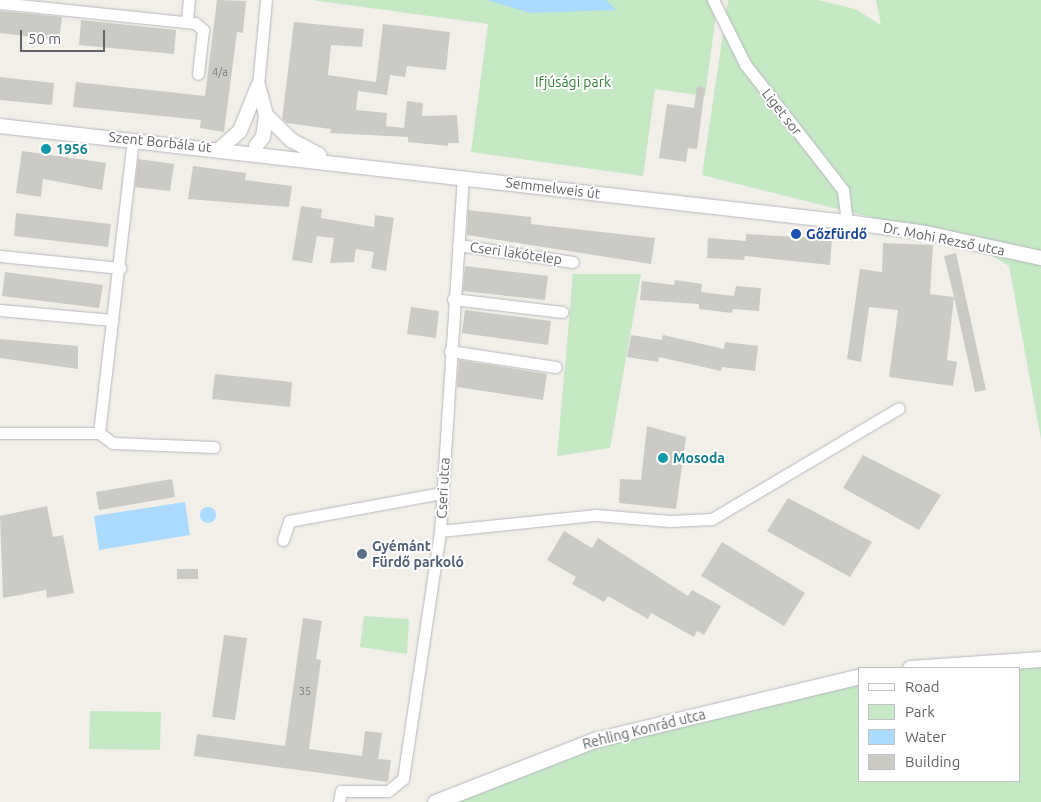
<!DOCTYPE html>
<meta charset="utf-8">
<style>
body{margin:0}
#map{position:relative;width:1041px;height:802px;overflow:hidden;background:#f1efe8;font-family:Ubuntu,sans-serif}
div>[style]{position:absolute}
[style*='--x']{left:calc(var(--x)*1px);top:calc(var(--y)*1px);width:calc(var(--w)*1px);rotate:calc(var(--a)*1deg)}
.green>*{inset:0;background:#c5e8c5}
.water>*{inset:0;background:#aadaff}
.round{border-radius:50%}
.building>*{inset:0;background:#cccac5}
.roads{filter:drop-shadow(0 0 1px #b5b8bc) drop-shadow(0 0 1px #b5b8bc)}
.minor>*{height:11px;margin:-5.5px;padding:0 5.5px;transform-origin:5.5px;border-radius:5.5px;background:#fff}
.tertiary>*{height:14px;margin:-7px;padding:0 7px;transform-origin:7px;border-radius:7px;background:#fff}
.secondary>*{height:15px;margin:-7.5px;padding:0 7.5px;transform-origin:7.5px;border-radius:7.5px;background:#fff}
.dots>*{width:14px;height:14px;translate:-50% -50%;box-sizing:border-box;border:2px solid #fff;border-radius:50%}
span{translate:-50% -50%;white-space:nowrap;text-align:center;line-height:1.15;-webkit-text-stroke:4px #fff;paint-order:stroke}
.number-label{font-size:11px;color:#7a7d7f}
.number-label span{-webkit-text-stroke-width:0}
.park-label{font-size:14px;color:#348238}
.street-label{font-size:14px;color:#5f6368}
.culture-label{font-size:14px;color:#0d838f;font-weight:700}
.left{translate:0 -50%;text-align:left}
.transit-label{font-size:14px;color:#164399;font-weight:700}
.service-label{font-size:14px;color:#4e5e75;font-weight:700}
.legend{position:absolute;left:858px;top:667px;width:162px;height:115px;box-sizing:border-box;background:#fff;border:1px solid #bfc1c3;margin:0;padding:6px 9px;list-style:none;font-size:15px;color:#5f6368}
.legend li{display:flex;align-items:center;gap:10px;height:25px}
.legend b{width:25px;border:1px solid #bfc1c3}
.scale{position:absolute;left:20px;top:30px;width:85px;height:22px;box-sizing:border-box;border:2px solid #5f6368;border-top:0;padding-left:6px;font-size:15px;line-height:18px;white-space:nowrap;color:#5f6368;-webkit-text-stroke:4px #fff;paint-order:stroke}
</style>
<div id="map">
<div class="green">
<div style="clip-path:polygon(312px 0,718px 0,705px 96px,655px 89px,643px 176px,471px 152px,488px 24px)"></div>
<div style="clip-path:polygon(728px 0,818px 0,855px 9px,881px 25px,876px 0,1041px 0,1041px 439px,1009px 266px,970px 242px,702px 175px)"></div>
<div style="clip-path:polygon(573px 274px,641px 274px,610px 448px,557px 456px)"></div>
<div style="clip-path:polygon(364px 616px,409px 619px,407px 654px,360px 647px)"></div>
<div style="clip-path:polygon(1041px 659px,1041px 802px,435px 802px,534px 763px,860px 676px,860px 781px,1020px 781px,1020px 668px,910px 668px)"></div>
<div style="clip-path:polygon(90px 711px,161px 712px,160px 750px,89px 749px)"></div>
</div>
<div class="water">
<div style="clip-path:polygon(487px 0,606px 0,616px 10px,530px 13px)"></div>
<div style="clip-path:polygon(185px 502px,190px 535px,99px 550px,94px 516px)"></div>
<div class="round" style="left:200px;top:507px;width:16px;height:16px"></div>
</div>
<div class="building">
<div style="clip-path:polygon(217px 0,246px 1px,243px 33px,237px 32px,224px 132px,200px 128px,201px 120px,73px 107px,76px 82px,205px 96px)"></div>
<div style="clip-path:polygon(0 11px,62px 17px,59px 40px,0 33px)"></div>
<div style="clip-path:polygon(81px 20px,176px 30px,174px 54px,79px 45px)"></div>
<div style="clip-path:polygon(294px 22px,364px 29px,362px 47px,331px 45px,328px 75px,376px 82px,383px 24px,450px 32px,446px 70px,407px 66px,405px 77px,390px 75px,387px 95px,358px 91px,356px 110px,387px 113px,386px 126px,404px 128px,407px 101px,423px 103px,422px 116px,457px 115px,459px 143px,448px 143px,448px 146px,408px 142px,408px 137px,330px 133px,331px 129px,287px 123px,282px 119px)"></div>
<div style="clip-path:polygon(0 77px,54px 83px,52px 105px,0 100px)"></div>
<div style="clip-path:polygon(697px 86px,705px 88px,697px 149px,688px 148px,686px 162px,659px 158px,667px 104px,694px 108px)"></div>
<div style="clip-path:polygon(22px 151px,106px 163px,102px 190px,43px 179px,41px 197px,16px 193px)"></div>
<div style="clip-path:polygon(138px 159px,174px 164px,170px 191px,135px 187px)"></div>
<div style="clip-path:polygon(193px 166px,246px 173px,245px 180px,292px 186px,289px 207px,188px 199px)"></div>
<div style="clip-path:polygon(301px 206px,322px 209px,321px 218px,374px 227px,375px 215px,394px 218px,386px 271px,371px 268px,374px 252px,356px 249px,354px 262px,330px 263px,334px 238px,317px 236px,312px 263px,292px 260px)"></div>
<div style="clip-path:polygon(468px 210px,531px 217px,531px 224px,655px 238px,651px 264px,467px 235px)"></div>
<div style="clip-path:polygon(16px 213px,111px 224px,108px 247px,14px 236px)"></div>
<div style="clip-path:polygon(746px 234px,832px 239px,830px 265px,745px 256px,744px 260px,707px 258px,708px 238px,746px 241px)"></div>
<div style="clip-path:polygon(883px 243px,933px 245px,930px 294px,954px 297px,944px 256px,956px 253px,986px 390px,975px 392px,954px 297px,947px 360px,957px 362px,953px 386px,889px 377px,898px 310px,869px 307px,861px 362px,847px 359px,860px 269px,882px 272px)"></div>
<div style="clip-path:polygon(465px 266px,548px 276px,545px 300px,463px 291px)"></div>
<div style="clip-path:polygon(5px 272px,103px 285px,99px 308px,2px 296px)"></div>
<div style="clip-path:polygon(675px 280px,702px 284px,701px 292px,734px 296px,736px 286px,761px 288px,759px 311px,733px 309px,732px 313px,699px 309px,699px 304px,640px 300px,642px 281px,674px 285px)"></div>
<div style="clip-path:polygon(411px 307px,439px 311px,436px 338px,407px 334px)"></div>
<div style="clip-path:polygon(465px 310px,551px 321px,548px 345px,462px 333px)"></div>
<div style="clip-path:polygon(631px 335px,662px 340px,663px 335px,724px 349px,725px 342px,758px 346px,755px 371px,722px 367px,721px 371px,659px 357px,658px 362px,627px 357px)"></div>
<div style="clip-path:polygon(0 339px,78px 346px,78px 369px,0 358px)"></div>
<div style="clip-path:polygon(459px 360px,547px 374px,543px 400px,457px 387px)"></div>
<div style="clip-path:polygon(215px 374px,292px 382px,290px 407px,212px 399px)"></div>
<div style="clip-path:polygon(647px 426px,686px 437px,676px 509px,619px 503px,620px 479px,641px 480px)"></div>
<div style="clip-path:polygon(863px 455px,941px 495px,919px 530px,843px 488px)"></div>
<div style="clip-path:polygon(172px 479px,175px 497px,99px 510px,96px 492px)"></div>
<div style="clip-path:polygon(788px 498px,872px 542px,850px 577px,767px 531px)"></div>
<div style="clip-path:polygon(47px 506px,53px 537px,63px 535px,74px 593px,47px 598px,46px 590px,3px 598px,0 516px)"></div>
<div style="clip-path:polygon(564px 531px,592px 548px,598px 538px,688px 596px,692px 590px,721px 606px,704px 635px,697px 631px,694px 637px,651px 613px,648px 619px,608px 596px,604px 602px,572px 584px,576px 577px,547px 560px)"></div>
<div style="clip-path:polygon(722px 542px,805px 593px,784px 626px,701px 576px)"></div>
<div style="clip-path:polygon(177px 569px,198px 569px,198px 579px,177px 579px)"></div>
<div style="clip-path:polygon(303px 618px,322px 621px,316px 659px,321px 660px,309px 749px,362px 756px,365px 731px,382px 733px,378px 759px,391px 760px,388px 782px,194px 756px,197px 734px,285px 746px)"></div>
<div style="clip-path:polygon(224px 635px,247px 638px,235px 720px,212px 717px)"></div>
</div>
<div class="roads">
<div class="minor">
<div style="--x:713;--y:0;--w:72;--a:63.4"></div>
<div style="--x:745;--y:64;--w:160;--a:52.1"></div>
<div style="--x:843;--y:190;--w:32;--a:83"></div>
<div style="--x:0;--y:3;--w:196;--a:5.9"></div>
<div style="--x:195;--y:23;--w:11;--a:41"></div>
<div style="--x:203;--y:30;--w:44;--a:96.5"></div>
<div style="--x:187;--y:21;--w:21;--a:-85"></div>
<div style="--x:258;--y:86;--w:86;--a:-84.7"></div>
<div style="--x:458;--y:245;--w:116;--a:8.4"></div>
<div style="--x:0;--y:256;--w:121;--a:5.7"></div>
<div style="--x:453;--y:299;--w:110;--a:6.8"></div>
<div style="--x:0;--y:310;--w:113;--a:5.1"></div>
<div style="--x:450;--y:351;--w:107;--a:8.6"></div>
<div style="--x:0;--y:433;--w:99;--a:0"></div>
<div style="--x:99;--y:433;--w:295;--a:-83.4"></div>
<div style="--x:99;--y:433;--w:17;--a:36"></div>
<div style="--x:113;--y:443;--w:101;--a:2.3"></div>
<div style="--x:440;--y:531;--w:157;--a:-5.9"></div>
<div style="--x:596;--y:515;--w:74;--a:4.6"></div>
<div style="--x:670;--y:521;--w:42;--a:-2.7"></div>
<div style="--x:712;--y:519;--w:217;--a:-30.7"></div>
<div style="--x:283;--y:540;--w:20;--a:-72"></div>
<div style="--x:289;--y:521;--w:155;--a:-10.4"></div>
<div style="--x:339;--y:802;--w:11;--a:-80"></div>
<div style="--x:341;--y:791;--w:47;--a:0"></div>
<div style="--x:388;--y:791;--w:19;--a:-39"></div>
<div style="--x:403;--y:779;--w:251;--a:-81.5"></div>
<div style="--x:440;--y:531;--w:355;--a:-86.3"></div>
</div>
<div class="tertiary">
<div style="--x:266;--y:115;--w:35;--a:45"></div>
<div style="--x:291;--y:140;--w:32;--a:28"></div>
<div style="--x:0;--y:126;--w:852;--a:6.47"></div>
<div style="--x:847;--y:222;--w:80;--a:7.9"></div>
<div style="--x:926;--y:233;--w:118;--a:12.3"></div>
<div style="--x:256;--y:146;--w:11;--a:-52"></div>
<div style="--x:263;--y:137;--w:22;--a:-82"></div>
<div style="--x:266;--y:115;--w:30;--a:-105"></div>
<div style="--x:221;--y:148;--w:25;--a:-42"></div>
<div style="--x:240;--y:131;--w:48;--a:-68.2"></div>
</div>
<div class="secondary">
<div style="--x:910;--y:668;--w:131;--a:-3.9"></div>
<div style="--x:435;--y:802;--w:171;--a:-21.3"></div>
<div style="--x:594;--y:740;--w:274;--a:-13.5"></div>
</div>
</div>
<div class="dots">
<div style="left:46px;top:149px;background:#0f9aa8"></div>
<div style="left:796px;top:234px;background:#1a4fb4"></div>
<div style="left:663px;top:458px;background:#0f9aa8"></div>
<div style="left:362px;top:554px;background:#5c6f8a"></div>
</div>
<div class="number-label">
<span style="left:220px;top:72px">4/a</span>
<span style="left:305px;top:691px">35</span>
</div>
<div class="park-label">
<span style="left:573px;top:82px">Ifjúsági park</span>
</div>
<div class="street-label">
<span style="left:782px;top:112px;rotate:52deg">Liget sor</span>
<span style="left:160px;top:142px;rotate:6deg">Szent Borbála út</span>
<span style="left:553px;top:188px;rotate:7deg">Semmelweis út</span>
<span style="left:944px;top:239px;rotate:11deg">Dr. Mohi Rezső utca</span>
<span style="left:516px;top:253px;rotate:8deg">Cseri lakótelep</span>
<span style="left:443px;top:488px;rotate:-87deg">Cseri utca</span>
<span style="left:644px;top:729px;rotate:-14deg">Rehling Konrád utca</span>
</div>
<div class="culture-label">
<span class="left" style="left:56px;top:149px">1956</span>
<span class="left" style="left:673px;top:458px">Mosoda</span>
</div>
<div class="transit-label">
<span class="left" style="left:806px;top:234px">Gőzfürdő</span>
</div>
<div class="service-label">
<span class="left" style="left:372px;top:554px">Gyémánt<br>Fürdő parkoló</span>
</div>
<ul class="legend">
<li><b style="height:6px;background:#fff"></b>Road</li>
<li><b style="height:14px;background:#c5e8c5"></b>Park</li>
<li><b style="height:14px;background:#aadaff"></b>Water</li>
<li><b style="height:14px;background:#cccac5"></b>Building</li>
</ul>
<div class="scale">50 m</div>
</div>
